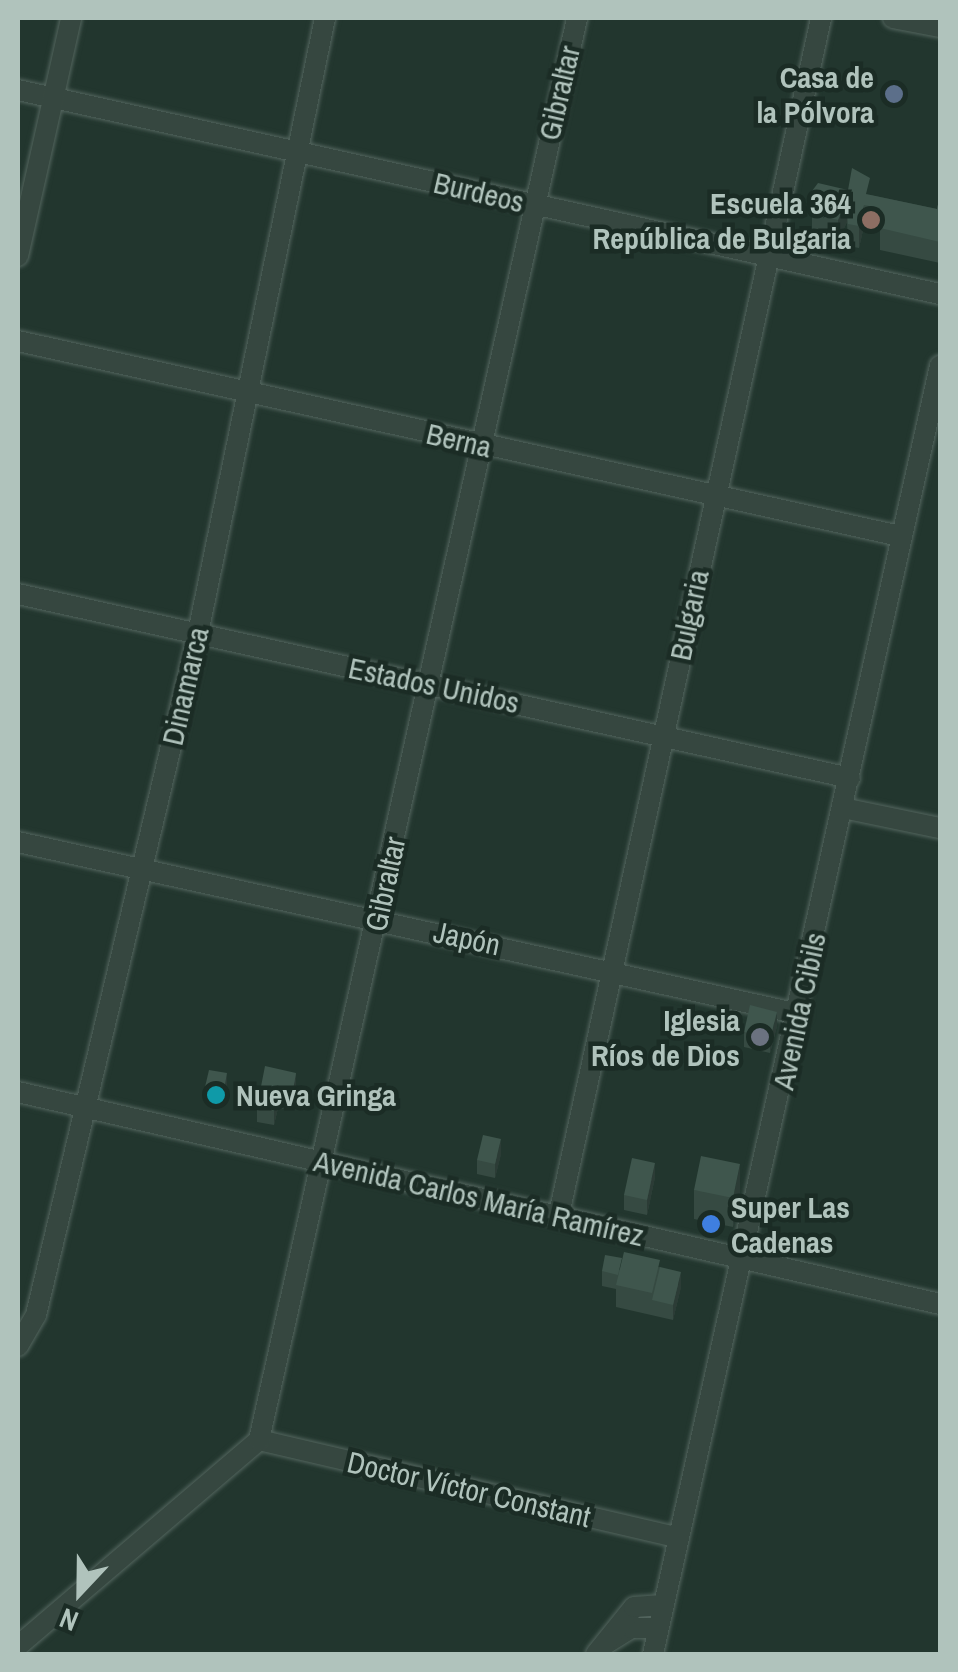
<!DOCTYPE html>
<meta charset="utf-8">
<style>
body{margin:0}
#map{position:relative;width:958px;height:1672px;overflow:hidden;background:#22362e;font-family:"Archivo Narrow",sans-serif}
div>[style]{position:absolute}
[style*='--x']{left:calc(var(--x)*1px);top:calc(var(--y)*1px);width:calc(var(--w)*1px);rotate:calc(var(--a)*1deg)}
.roads{filter:drop-shadow(0 0 2px #53655e) drop-shadow(0 0 2px #53655e)}
.minor>*{height:20px;margin:-10px;padding:0 10px;transform-origin:10px;border-radius:10px;background:#364740}
.wall>*{inset:0;background:#364a42}
.shaded-wall>*{inset:0;background:#2c3c36}
.building>*{inset:0;background:#3f564d}
.dots>*{width:28px;height:28px;translate:-50% -50%;box-sizing:border-box;border:5px solid #1b2c25;border-radius:50%}
span{translate:-50% -50%;white-space:nowrap;text-align:center;line-height:1.15;-webkit-text-stroke:9px #1b2c25;paint-order:stroke}
.poi-label{font-size:30px;color:#b0c3bc;font-weight:700}
.right{translate:-100% -50%;text-align:right}
.left{translate:0 -50%;text-align:left}
.street-label{font-size:30px;color:#b0c3bc}
.frame{position:absolute;inset:0;border:20px solid #b0c3bc;pointer-events:none}
.north{position:absolute;left:30px;top:1542px;width:100px;height:100px;-webkit-text-stroke:8px #1b2c25;paint-order:stroke;rotate:202deg;font-size:28px;font-weight:700;line-height:40px;text-align:center;color:#b0c3bc}
.north::after{content:'';display:block;margin:auto;width:35px;height:45px;background:#b0c3bc;clip-path:polygon(50% 0,100% 100%,50% 72%,0 100%)}
</style>
<div id="map">
<div class="roads">
<div class="minor">
<div style="--x:893;--y:18;--w:48;--a:10.8"></div>
<div style="--x:18;--y:90;--w:944;--a:12.48"></div>
<div style="--x:18;--y:256;--w:244;--a:-77.4"></div>
<div style="--x:18;--y:341;--w:903;--a:12.47"></div>
<div style="--x:18;--y:594;--w:852;--a:12.47"></div>
<div style="--x:843;--y:808;--w:99;--a:11.7"></div>
<div style="--x:18;--y:842;--w:800;--a:12.42"></div>
<div style="--x:18;--y:1092;--w:946;--a:12.95"></div>
<div style="--x:559;--y:1214;--w:1224;--a:-77.64"></div>
<div style="--x:18;--y:1346;--w:36;--a:-60"></div>
<div style="--x:36;--y:1315;--w:701;--a:-76.64"></div>
<div style="--x:198;--y:633;--w:628;--a:-78.33"></div>
<div style="--x:259;--y:1440;--w:431;--a:13.1"></div>
<div style="--x:607;--y:1643;--w:28;--a:-32"></div>
<div style="--x:631;--y:1628;--w:27;--a:0"></div>
<div style="--x:18;--y:1646;--w:317;--a:-40.5"></div>
<div style="--x:259;--y:1440;--w:1457;--a:-77.39"></div>
<div style="--x:596;--y:1654;--w:60;--a:-51"></div>
<div style="--x:634;--y:1607;--w:29;--a:-4"></div>
<div style="--x:653;--y:1654;--w:1320;--a:-77.44"></div>
</div>
</div>
<div class="wall">
<div style="clip-path:polygon(812px 191px,870px 195px,937px 209px,940px 195px,940px 263px,880px 250px,880px 230px,864px 226px,859px 248px,848px 246px,847px 222px,838px 241px,812px 235px)"></div>
<div style="clip-path:polygon(777px 1026px,770px 1053px,744px 1047px,744px 1032px)"></div>
<div style="clip-path:polygon(296px 1073px,296px 1088px,292px 1110px,278px 1108px,274px 1125px,257px 1122px,257px 1107px)"></div>
<div style="clip-path:polygon(205px 1087px,227px 1088px,224px 1106px,205px 1102px)"></div>
<div style="clip-path:polygon(501px 1154px,495px 1178px,477px 1174px,477px 1160px)"></div>
<div style="clip-path:polygon(655px 1177px,647px 1215px,624px 1210px,624px 1195px)"></div>
<div style="clip-path:polygon(694px 1190px,740px 1192px,733px 1227px,694px 1219px)"></div>
<div style="clip-path:polygon(660px 1267px,681px 1287px,673px 1320px,616px 1307px,616px 1289px,602px 1286px,602px 1271px)"></div>
</div>
<div class="shaded-wall">
<div style="clip-path:polygon(847px 200px,847px 222px,838px 241px,838px 220px)"></div>
<div style="clip-path:polygon(864px 205px,864px 226px,859px 248px,859px 226px)"></div>
<div style="clip-path:polygon(777px 1012px,777px 1026px,770px 1053px,770px 1039px)"></div>
<div style="clip-path:polygon(227px 1073px,227px 1088px,224px 1106px,224px 1091px)"></div>
<div style="clip-path:polygon(296px 1073px,296px 1088px,292px 1110px,292px 1096px)"></div>
<div style="clip-path:polygon(278px 1093px,278px 1108px,274px 1125px,274px 1111px)"></div>
<div style="clip-path:polygon(501px 1139px,501px 1154px,495px 1178px,495px 1164px)"></div>
<div style="clip-path:polygon(655px 1163px,655px 1177px,647px 1215px,647px 1200px)"></div>
<div style="clip-path:polygon(740px 1164px,740px 1192px,733px 1227px,733px 1198px)"></div>
<div style="clip-path:polygon(681px 1272px,681px 1287px,673px 1320px,673px 1305px)"></div>
</div>
<div class="building">
<div style="clip-path:polygon(852px 168px,870px 178px,866px 194px,937px 209px,940px 195px,940px 242px,880px 228px,880px 208px,864px 205px,859px 226px,848px 224px,847px 200px,838px 220px,812px 214px,812px 191px,818px 183px,848px 190px)"></div>
<div style="clip-path:polygon(750px 1005px,777px 1012px,770px 1039px,744px 1032px)"></div>
<div style="clip-path:polygon(265px 1066px,296px 1073px,292px 1096px,278px 1093px,274px 1111px,257px 1107px)"></div>
<div style="clip-path:polygon(209px 1070px,227px 1073px,224px 1091px,205px 1087px)"></div>
<div style="clip-path:polygon(483px 1135px,501px 1139px,495px 1164px,477px 1160px)"></div>
<div style="clip-path:polygon(701px 1156px,740px 1164px,733px 1198px,694px 1190px)"></div>
<div style="clip-path:polygon(632px 1158px,655px 1163px,647px 1200px,624px 1195px)"></div>
<div style="clip-path:polygon(624px 1252px,660px 1260px,652px 1293px,616px 1285px)"></div>
<div style="clip-path:polygon(605px 1255px,622px 1258px,618px 1275px,602px 1271px)"></div>
<div style="clip-path:polygon(660px 1267px,681px 1272px,673px 1305px,652px 1300px)"></div>
</div>
<div class="dots">
<div style="left:894px;top:94px;background:#5c6f8a"></div>
<div style="left:871px;top:220px;background:#8d6e63"></div>
<div style="left:760px;top:1037px;background:#6b7280"></div>
<div style="left:216px;top:1095px;background:#0f9aa8"></div>
<div style="left:711px;top:1224px;background:#3f7fe0"></div>
</div>
<div class="poi-label">
<span class="right" style="left:874px;top:94px">Casa de<br>la Pólvora</span>
<span class="right" style="left:851px;top:220px">Escuela 364<br>República de Bulgaria</span>
<span class="right" style="left:740px;top:1037px">Iglesia<br>Ríos de Dios</span>
<span class="left" style="left:236px;top:1095px">Nueva Gringa</span>
<span class="left" style="left:731px;top:1224px">Super Las<br>Cadenas</span>
</div>
<div class="street-label">
<span style="left:559px;top:93px;rotate:-77deg">Gibraltar</span>
<span style="left:479px;top:192px;rotate:13deg">Burdeos</span>
<span style="left:459px;top:440px;rotate:13deg">Berna</span>
<span style="left:689px;top:615px;rotate:-78deg">Bulgaria</span>
<span style="left:434px;top:685px;rotate:12deg">Estados Unidos</span>
<span style="left:185px;top:686px;rotate:-77deg">Dinamarca</span>
<span style="left:385px;top:884px;rotate:-78deg">Gibraltar</span>
<span style="left:467px;top:938px;rotate:12deg">Japón</span>
<span style="left:799px;top:1011px;rotate:-78deg">Avenida Cibils</span>
<span style="left:479px;top:1198px;rotate:13deg">Avenida Carlos María Ramírez</span>
<span style="left:469px;top:1489px;rotate:13deg">Doctor Víctor Constant</span>
</div>
<div class="frame"></div>
<div class="north">N</div>
</div>
